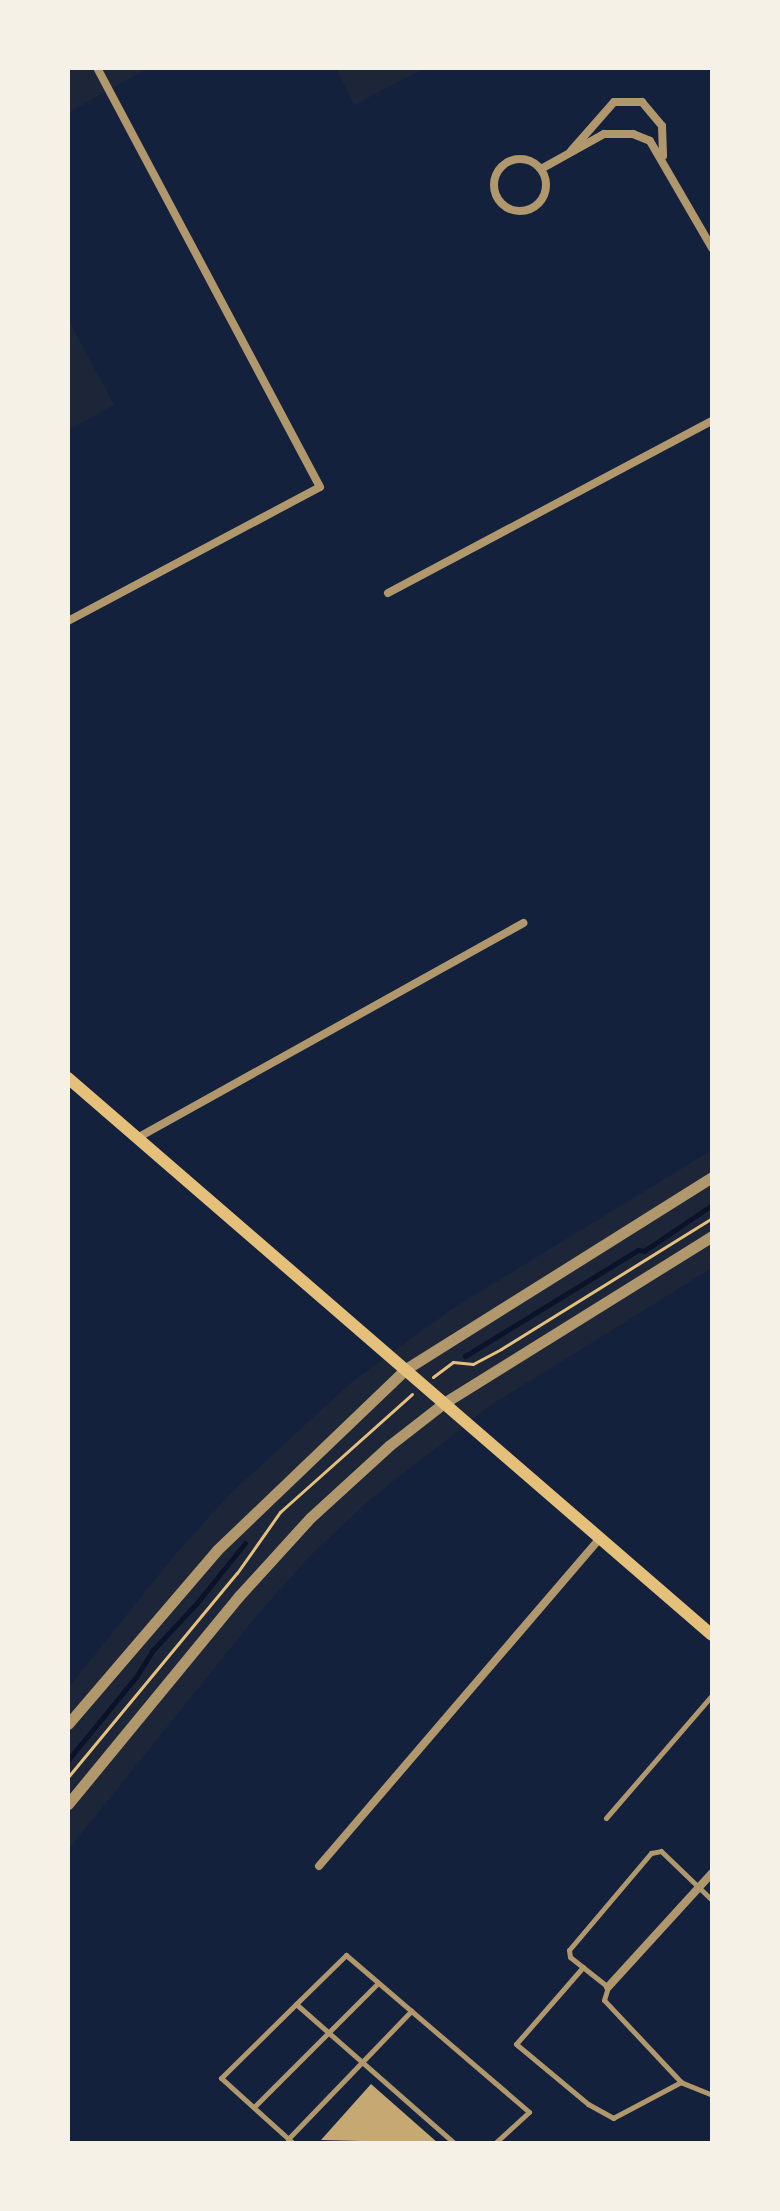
<!DOCTYPE html>
<style>
body{margin:0}
#map{position:relative;width:780px;height:2211px;overflow:hidden;background:#14213d;font-family:"Source Sans 3",sans-serif}
div>[style]{position:absolute}
[style*='--x']{left:calc(var(--x)*1px);top:calc(var(--y)*1px);width:calc(var(--w)*1px);rotate:calc(var(--a)*1deg)}
.green>*{inset:0;background:#1d2539}
.stream>*{height:5px;margin:-2.5px;padding:0 2.5px;transform-origin:2.5px;border-radius:2.5px;background:#0b132b}
.building>*{inset:0;background:#c6a872}
.path>*{height:3px;margin:-1.5px;padding:0 1.5px;transform-origin:1.5px;border-radius:1.5px;background:#e5c07b}
.service>*{height:5px;margin:-2.5px;padding:0 2.5px;transform-origin:2.5px;border-radius:2.5px;background:#b1986c}
.minor>*{height:8px;margin:-4px;padding:0 4px;transform-origin:4px;border-radius:4px;background:#b1986c}
.minor>.ring{margin:-4px;padding:0;box-sizing:content-box;background:none;border:8px solid #b1986c;border-radius:50%}
.tertiary>*{height:11px;margin:-5.5px;padding:0 5.5px;transform-origin:5.5px;border-radius:5.5px;background:#b1986c}
.secondary>*{height:12px;margin:-6px;padding:0 6px;transform-origin:6px;border-radius:6px;background:#e5c07b}
span{translate:-50% -50%;white-space:nowrap;text-align:center;line-height:1.15;-webkit-text-stroke:8px #f6f1e7;paint-order:stroke}
.frame{position:absolute;inset:0;border:70px solid #f6f1e7;pointer-events:none}
</style>
<div id="map">
<div class="green">
<div style="clip-path:polygon(68px 68px,148px 68px,68px 113px)"></div>
<div style="clip-path:polygon(336px 68px,425px 68px,354px 105px)"></div>
<div style="clip-path:polygon(68px 319px,114px 405px,68px 430px)"></div>
<div style="clip-path:polygon(712px 1150px,712px 1268px,491px 1405px,368px 1501px,308px 1558px,253px 1620px,68px 1850px,68px 1688px,173px 1557px,230px 1494px,353px 1381px,455px 1307px)"></div>
</div>
<div class="stream">
<div style="--x:465;--y:1356;--w:203;--a:-31.5"></div>
<div style="--x:638;--y:1250;--w:6;--a:9"></div>
<div style="--x:644;--y:1251;--w:82;--a:-34.1"></div>
<div style="--x:68;--y:1760;--w:107;--a:-50.7"></div>
<div style="--x:136;--y:1677;--w:31;--a:-58"></div>
<div style="--x:152;--y:1651;--w:64;--a:-46.9"></div>
<div style="--x:196;--y:1604;--w:78;--a:-51.2"></div>
</div>
<div class="building">
<div style="clip-path:polygon(371px 2084px,438px 2143px,321px 2140px)"></div>
</div>
<div class="path">
<div style="--x:433;--y:1377;--w:25;--a:-37"></div>
<div style="--x:453;--y:1362;--w:20;--a:6"></div>
<div style="--x:473;--y:1364;--w:32;--a:-28"></div>
<div style="--x:501;--y:1349;--w:248;--a:-31.8"></div>
<div style="--x:68;--y:1777;--w:265;--a:-50.4"></div>
<div style="--x:237;--y:1573;--w:75;--a:-54.8"></div>
<div style="--x:280;--y:1512;--w:177;--a:-41.8"></div>
</div>
<div class="service">
<div style="--x:606;--y:1818;--w:162;--a:-49.2"></div>
<div style="--x:583;--y:1967;--w:102;--a:131"></div>
<div style="--x:516;--y:2044;--w:94;--a:39.8"></div>
<div style="--x:588;--y:2104;--w:29;--a:29"></div>
<div style="--x:613;--y:2118;--w:77;--a:-27.9"></div>
<div style="--x:296;--y:2004;--w:70;--a:-44.4"></div>
<div style="--x:346;--y:1955;--w:241;--a:40.6"></div>
<div style="--x:529;--y:2112;--w:46;--a:137.6"></div>
<div style="--x:710;--y:2094;--w:31;--a:-158"></div>
<div style="--x:681;--y:2082;--w:112;--a:-133.2"></div>
<div style="--x:604;--y:2000;--w:14;--a:-73"></div>
<div style="--x:608;--y:1987;--w:48;--a:-141.7"></div>
<div style="--x:570;--y:1957;--w:7;--a:-98"></div>
<div style="--x:569;--y:1950;--w:127;--a:-49.8"></div>
<div style="--x:651;--y:1853;--w:10;--a:-11"></div>
<div style="--x:661;--y:1851;--w:71;--a:43.9"></div>
<div style="--x:254;--y:2107;--w:175;--a:-45"></div>
<div style="--x:288;--y:2139;--w:178;--a:-46.1"></div>
<div style="--x:293;--y:2143;--w:97;--a:-137.9"></div>
<div style="--x:221;--y:2078;--w:105;--a:-44.6"></div>
<div style="--x:296;--y:2004;--w:210;--a:41.3"></div>
</div>
<div class="minor">
<div style="--x:571;--y:151;--w:65;--a:-48.7"></div>
<div style="--x:614;--y:102;--w:28;--a:0"></div>
<div style="--x:642;--y:102;--w:31;--a:50"></div>
<div style="--x:662;--y:126;--w:30;--a:88"></div>
<div class="ring" style="left:494px;top:159px;width:44px;height:44px"></div>
<div style="--x:541;--y:169;--w:72;--a:-29.1"></div>
<div style="--x:604;--y:134;--w:29;--a:0"></div>
<div style="--x:633;--y:134;--w:18;--a:22"></div>
<div style="--x:650;--y:141;--w:124;--a:59.9"></div>
<div style="--x:388;--y:593;--w:367;--a:-28"></div>
<div style="--x:68;--y:621;--w:285;--a:-28"></div>
<div style="--x:320;--y:487;--w:475;--a:-118"></div>
<div style="--x:139;--y:1137;--w:440;--a:-29.1"></div>
<div style="--x:319;--y:1866;--w:433;--a:-49.4"></div>
<div style="--x:608;--y:1987;--w:154;--a:-47.6"></div>
</div>
<div class="tertiary">
<div style="--x:68;--y:1724;--w:229;--a:-49.4"></div>
<div style="--x:217;--y:1550;--w:262;--a:-43.8"></div>
<div style="--x:406;--y:1369;--w:361;--a:-32.1"></div>
<div style="--x:68;--y:1804;--w:269;--a:-50.6"></div>
<div style="--x:239;--y:1596;--w:105;--a:-47.7"></div>
<div style="--x:310;--y:1518;--w:108;--a:-42.4"></div>
<div style="--x:390;--y:1445;--w:68;--a:-37.9"></div>
<div style="--x:444;--y:1403;--w:316;--a:-31.9"></div>
</div>
<div class="secondary">
<div style="--x:68;--y:1078;--w:851;--a:40.86"></div>
</div>
<div class="frame"></div>
</div>
